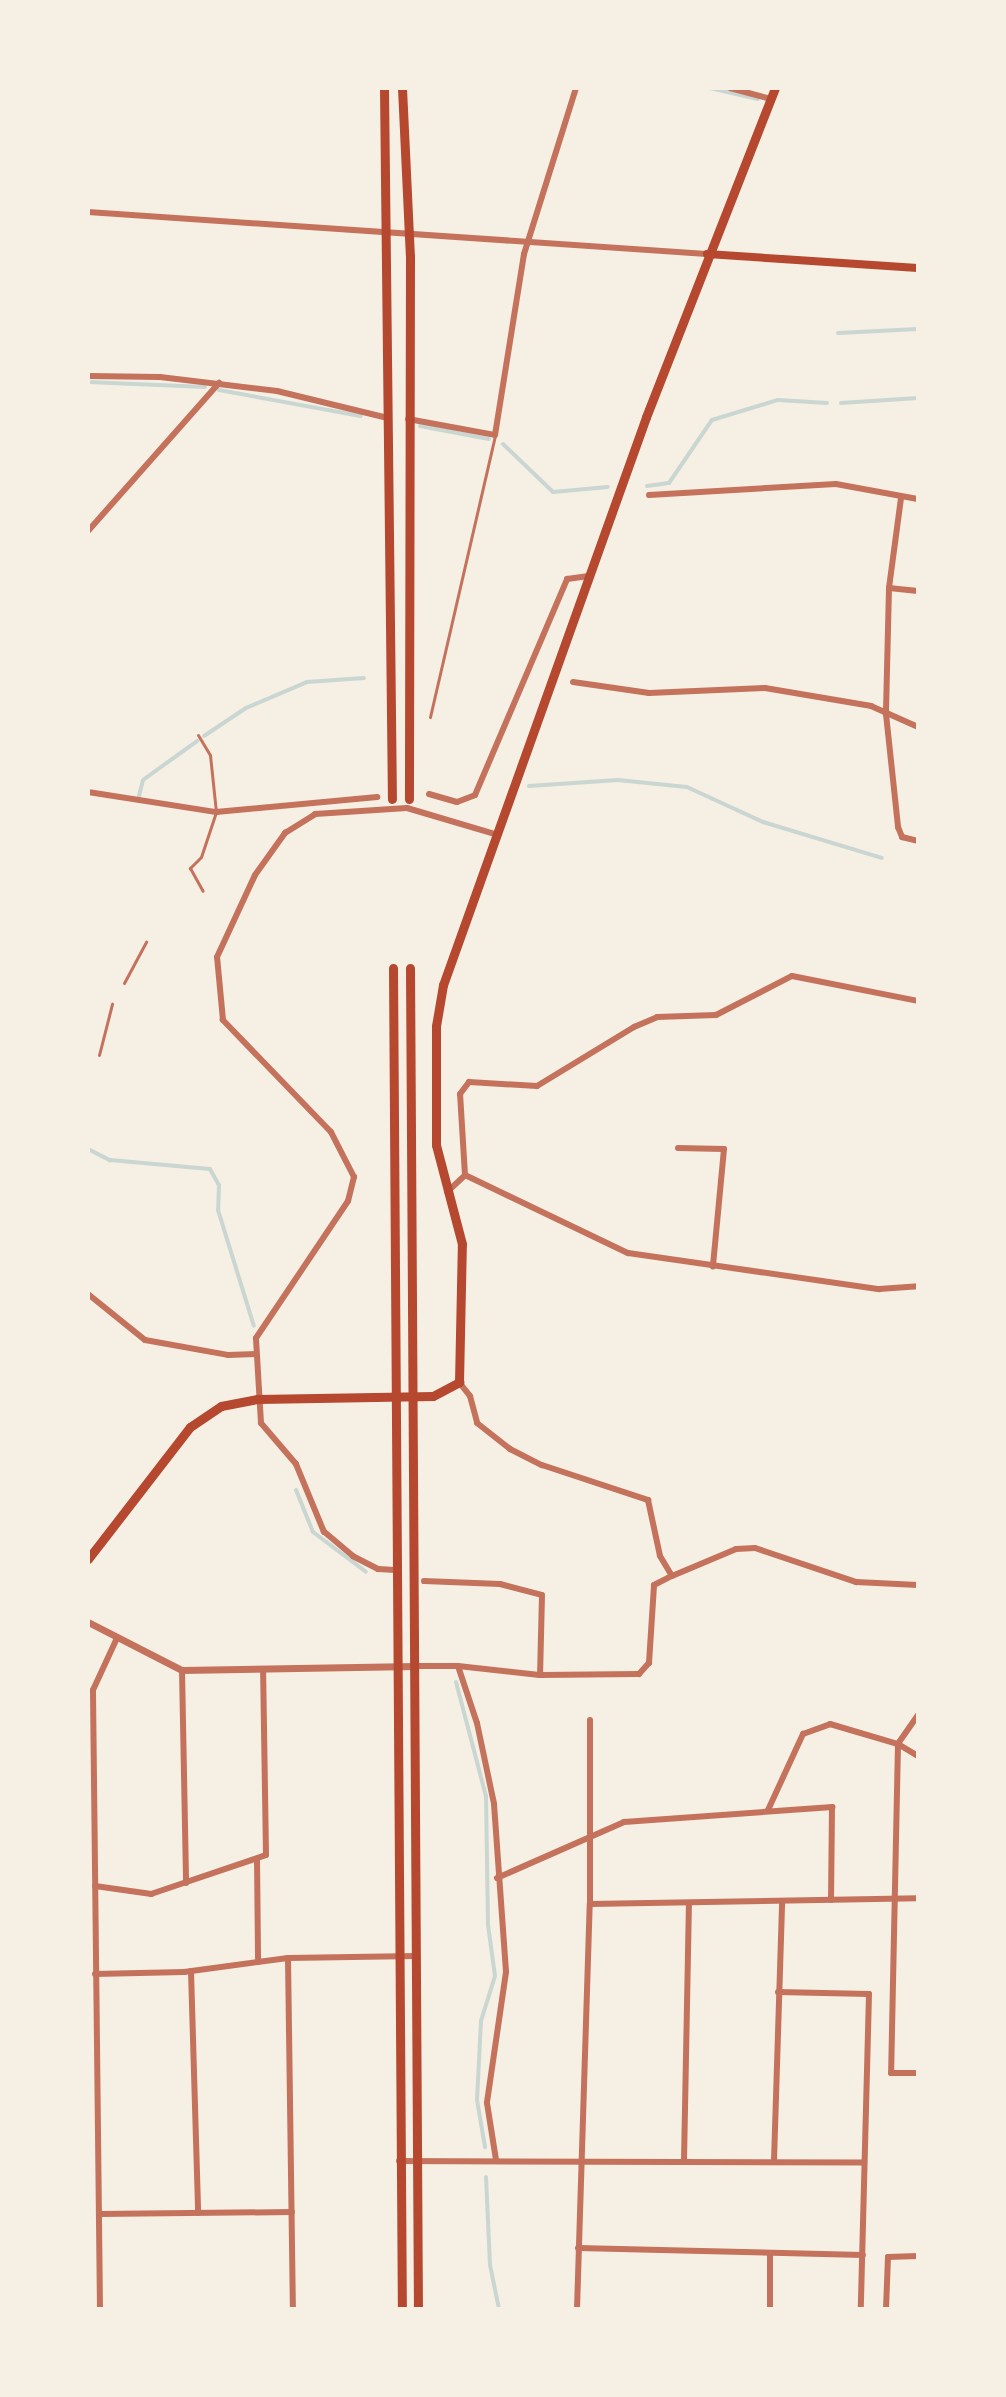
<!DOCTYPE html>
<style>
body{margin:0}
#map{position:relative;width:1006px;height:2397px;overflow:hidden;background:#f6efe4;font-family:Raleway,sans-serif}
div>[style]{position:absolute}
[style*='--x']{left:calc(var(--x)*1px);top:calc(var(--y)*1px);width:calc(var(--w)*1px);rotate:calc(var(--a)*1deg)}
.stream>*{height:4px;margin:-2px;padding:0 2px;transform-origin:2px;border-radius:2px;background:#c9d6d2}
.service>*{height:3px;margin:-1.5px;padding:0 1.5px;transform-origin:1.5px;border-radius:1.5px;background:#c5725c}
.minor>*{height:6px;margin:-3px;padding:0 3px;transform-origin:3px;border-radius:3px;background:#c5725c}
.tertiary>*{height:7px;margin:-3.5px;padding:0 3.5px;transform-origin:3.5px;border-radius:3.5px;background:#c5725c}
.secondary>*{height:8px;margin:-4px;padding:0 4px;transform-origin:4px;border-radius:4px;background:#b5482f}
.primary>*{height:9px;margin:-4.5px;padding:0 4.5px;transform-origin:4.5px;border-radius:4.5px;background:#b5482f}
.trunk>*{height:9px;margin:-4.5px;padding:0 4.5px;transform-origin:4.5px;border-radius:4.5px;background:#b5482f}
span{translate:-50% -50%;white-space:nowrap;text-align:center;line-height:1.15;-webkit-text-stroke:7px #f6efe4;paint-order:stroke}
.frame{position:absolute;inset:0;border:90px solid #f6efe4;pointer-events:none}
</style>
<div id="map">
<div class="stream">
<div style="--x:710;--y:88;--w:49;--a:12.9"></div>
<div style="--x:838;--y:333;--w:80;--a:-2.9"></div>
<div style="--x:88;--y:382;--w:117;--a:2.4"></div>
<div style="--x:219;--y:390;--w:144;--a:10.4"></div>
<div style="--x:841;--y:403;--w:77;--a:-3.7"></div>
<div style="--x:420;--y:426;--w:70;--a:10.7"></div>
<div style="--x:503;--y:444;--w:69;--a:43.8"></div>
<div style="--x:553;--y:492;--w:55;--a:-5.2"></div>
<div style="--x:647;--y:486;--w:22;--a:-8"></div>
<div style="--x:669;--y:483;--w:76;--a:-55.7"></div>
<div style="--x:712;--y:420;--w:69;--a:-16.9"></div>
<div style="--x:778;--y:400;--w:49;--a:3.5"></div>
<div style="--x:204;--y:736;--w:50;--a:-33.7"></div>
<div style="--x:246;--y:708;--w:66;--a:-23.1"></div>
<div style="--x:307;--y:682;--w:57;--a:-4"></div>
<div style="--x:529;--y:786;--w:89;--a:-3.9"></div>
<div style="--x:618;--y:780;--w:69;--a:5.8"></div>
<div style="--x:687;--y:787;--w:84;--a:24.7"></div>
<div style="--x:763;--y:822;--w:124;--a:16.8"></div>
<div style="--x:139;--y:796;--w:16;--a:-76"></div>
<div style="--x:143;--y:780;--w:67;--a:-35.8"></div>
<div style="--x:88;--y:1149;--w:25;--a:27"></div>
<div style="--x:110;--y:1160;--w:100;--a:5.1"></div>
<div style="--x:210;--y:1169;--w:18;--a:61"></div>
<div style="--x:219;--y:1185;--w:25;--a:92"></div>
<div style="--x:218;--y:1210;--w:121;--a:72.8"></div>
<div style="--x:296;--y:1490;--w:45;--a:68"></div>
<div style="--x:313;--y:1532;--w:66;--a:37"></div>
<div style="--x:456;--y:1682;--w:118;--a:75.3"></div>
<div style="--x:486;--y:1796;--w:129;--a:89.1"></div>
<div style="--x:488;--y:1925;--w:51;--a:82.2"></div>
<div style="--x:495;--y:1976;--w:47;--a:107.3"></div>
<div style="--x:481;--y:2021;--w:79;--a:92.9"></div>
<div style="--x:477;--y:2100;--w:48;--a:80.3"></div>
<div style="--x:486;--y:2177;--w:88;--a:87.4"></div>
<div style="--x:490;--y:2265;--w:45;--a:78.4"></div>
</div>
<div class="service">
<div style="--x:430;--y:717;--w:289;--a:-77"></div>
<div style="--x:198;--y:735;--w:23;--a:59"></div>
<div style="--x:210;--y:755;--w:57;--a:84"></div>
<div style="--x:216;--y:812;--w:47;--a:108.4"></div>
<div style="--x:201;--y:857;--w:16;--a:135"></div>
<div style="--x:190;--y:868;--w:26;--a:61"></div>
<div style="--x:124;--y:983;--w:47;--a:-61.8"></div>
<div style="--x:99;--y:1055;--w:53;--a:-75.7"></div>
</div>
<div class="minor">
<div style="--x:730;--y:88;--w:42;--a:15"></div>
<div style="--x:88;--y:212;--w:620;--a:3.88"></div>
<div style="--x:88;--y:376;--w:72;--a:0.8"></div>
<div style="--x:160;--y:377;--w:118;--a:6.8"></div>
<div style="--x:277;--y:391;--w:114;--a:13.7"></div>
<div style="--x:408;--y:419;--w:88;--a:10.4"></div>
<div style="--x:495;--y:435;--w:183;--a:-80.9"></div>
<div style="--x:524;--y:254;--w:174;--a:-72.6"></div>
<div style="--x:649;--y:495;--w:187;--a:-3.4"></div>
<div style="--x:836;--y:484;--w:83;--a:10.4"></div>
<div style="--x:901;--y:498;--w:91;--a:97.6"></div>
<div style="--x:889;--y:588;--w:126;--a:91.4"></div>
<div style="--x:886;--y:714;--w:114;--a:83.9"></div>
<div style="--x:898;--y:827;--w:11;--a:68"></div>
<div style="--x:902;--y:837;--w:16;--a:14"></div>
<div style="--x:88;--y:531;--w:198;--a:-48.5"></div>
<div style="--x:889;--y:588;--w:29;--a:6"></div>
<div style="--x:573;--y:682;--w:77;--a:8.2"></div>
<div style="--x:649;--y:693;--w:116;--a:-2.5"></div>
<div style="--x:765;--y:688;--w:108;--a:9.6"></div>
<div style="--x:871;--y:706;--w:51;--a:24.1"></div>
<div style="--x:88;--y:792;--w:130;--a:8.9"></div>
<div style="--x:216;--y:812;--w:162;--a:-5.3"></div>
<div style="--x:429;--y:794;--w:29;--a:16"></div>
<div style="--x:457;--y:802;--w:19;--a:-21"></div>
<div style="--x:475;--y:795;--w:235;--a:-66.9"></div>
<div style="--x:567;--y:579;--w:22;--a:-8"></div>
<div style="--x:678;--y:1148;--w:46;--a:1.2"></div>
<div style="--x:724;--y:1149;--w:118;--a:95.4"></div>
<div style="--x:465;--y:1175;--w:181;--a:25.6"></div>
<div style="--x:628;--y:1253;--w:254;--a:8.2"></div>
<div style="--x:879;--y:1289;--w:39;--a:-4"></div>
<div style="--x:447;--y:1192;--w:25;--a:-43"></div>
<div style="--x:465;--y:1175;--w:81;--a:-93.5"></div>
<div style="--x:460;--y:1094;--w:15;--a:-53"></div>
<div style="--x:469;--y:1082;--w:68;--a:3.4"></div>
<div style="--x:537;--y:1086;--w:114;--a:-31.3"></div>
<div style="--x:634;--y:1027;--w:25;--a:-23"></div>
<div style="--x:657;--y:1017;--w:59;--a:-1.9"></div>
<div style="--x:716;--y:1015;--w:85;--a:-27.2"></div>
<div style="--x:792;--y:976;--w:128;--a:11.2"></div>
<div style="--x:88;--y:1294;--w:73;--a:38.9"></div>
<div style="--x:145;--y:1340;--w:84;--a:10.2"></div>
<div style="--x:228;--y:1355;--w:28;--a:-2"></div>
<div style="--x:459;--y:1382;--w:18;--a:52"></div>
<div style="--x:470;--y:1396;--w:28;--a:75"></div>
<div style="--x:477;--y:1423;--w:42;--a:38.2"></div>
<div style="--x:510;--y:1449;--w:36;--a:27"></div>
<div style="--x:542;--y:1465;--w:112;--a:18.3"></div>
<div style="--x:648;--y:1500;--w:57;--a:77.9"></div>
<div style="--x:660;--y:1556;--w:23;--a:59"></div>
<div style="--x:672;--y:1576;--w:69;--a:-22.9"></div>
<div style="--x:736;--y:1549;--w:19;--a:-3"></div>
<div style="--x:755;--y:1548;--w:107;--a:18.6"></div>
<div style="--x:856;--y:1582;--w:62;--a:2.8"></div>
<div style="--x:395;--y:1570;--w:17;--a:-177"></div>
<div style="--x:378;--y:1569;--w:28;--a:-153"></div>
<div style="--x:353;--y:1556;--w:38;--a:-140"></div>
<div style="--x:324;--y:1532;--w:74;--a:-112.4"></div>
<div style="--x:296;--y:1464;--w:54;--a:-130.5"></div>
<div style="--x:261;--y:1423;--w:85;--a:-93.4"></div>
<div style="--x:256;--y:1338;--w:165;--a:-56.1"></div>
<div style="--x:348;--y:1201;--w:25;--a:-76"></div>
<div style="--x:354;--y:1177;--w:51;--a:-117.1"></div>
<div style="--x:331;--y:1132;--w:156;--a:-134"></div>
<div style="--x:223;--y:1020;--w:63;--a:-95.4"></div>
<div style="--x:217;--y:957;--w:90;--a:-65.1"></div>
<div style="--x:255;--y:875;--w:52;--a:-54.5"></div>
<div style="--x:285;--y:833;--w:36;--a:-32"></div>
<div style="--x:315;--y:814;--w:92;--a:-3.7"></div>
<div style="--x:407;--y:808;--w:92;--a:16.5"></div>
<div style="--x:424;--y:1581;--w:76;--a:2.3"></div>
<div style="--x:500;--y:1584;--w:43;--a:14.7"></div>
<div style="--x:542;--y:1595;--w:80;--a:91.4"></div>
<div style="--x:540;--y:1675;--w:99;--a:-0.6"></div>
<div style="--x:639;--y:1674;--w:15;--a:-48"></div>
<div style="--x:649;--y:1663;--w:78;--a:-86.3"></div>
<div style="--x:654;--y:1585;--w:20;--a:-27"></div>
<div style="--x:415;--y:1666;--w:43;--a:0"></div>
<div style="--x:458;--y:1666;--w:60;--a:71.6"></div>
<div style="--x:477;--y:1723;--w:83;--a:78.1"></div>
<div style="--x:494;--y:1804;--w:168;--a:85.9"></div>
<div style="--x:506;--y:1972;--w:132;--a:98.3"></div>
<div style="--x:487;--y:2103;--w:58;--a:81"></div>
<div style="--x:458;--y:1666;--w:82;--a:6.3"></div>
<div style="--x:182;--y:1670;--w:213;--a:88.9"></div>
<div style="--x:918;--y:1715;--w:35;--a:125"></div>
<div style="--x:898;--y:1744;--w:329;--a:91.2"></div>
<div style="--x:891;--y:2073;--w:27;--a:0"></div>
<div style="--x:768;--y:1810;--w:84;--a:-65.3"></div>
<div style="--x:803;--y:1734;--w:29;--a:-20"></div>
<div style="--x:830;--y:1724;--w:71;--a:16.4"></div>
<div style="--x:898;--y:1744;--w:23;--a:31"></div>
<div style="--x:257;--y:1859;--w:103;--a:89.4"></div>
<div style="--x:497;--y:1878;--w:139;--a:-23.8"></div>
<div style="--x:624;--y:1822;--w:209;--a:-4.1"></div>
<div style="--x:832;--y:1807;--w:93;--a:90.6"></div>
<div style="--x:95;--y:1886;--w:57;--a:8.1"></div>
<div style="--x:151;--y:1894;--w:121;--a:-18.7"></div>
<div style="--x:266;--y:1855;--w:185;--a:-90.9"></div>
<div style="--x:590;--y:1904;--w:328;--a:-1"></div>
<div style="--x:288;--y:1958;--w:351;--a:89.2"></div>
<div style="--x:191;--y:1971;--w:242;--a:88.3"></div>
<div style="--x:95;--y:1974;--w:89;--a:-1.3"></div>
<div style="--x:184;--y:1972;--w:105;--a:-7.7"></div>
<div style="--x:288;--y:1958;--w:128;--a:-0.9"></div>
<div style="--x:778;--y:1992;--w:91;--a:1.3"></div>
<div style="--x:869;--y:1994;--w:315;--a:91.5"></div>
<div style="--x:399;--y:2161;--w:465;--a:0.2"></div>
<div style="--x:684;--y:2161;--w:258;--a:-88.9"></div>
<div style="--x:774;--y:2161;--w:260;--a:-88.2"></div>
<div style="--x:99;--y:2214;--w:193;--a:-0.6"></div>
<div style="--x:578;--y:2248;--w:285;--a:1.4"></div>
<div style="--x:100;--y:2309;--w:619;--a:-90.65"></div>
<div style="--x:93;--y:1690;--w:57;--a:-65.2"></div>
<div style="--x:577;--y:2309;--w:405;--a:-88.2"></div>
<div style="--x:590;--y:1904;--w:184;--a:-90"></div>
<div style="--x:770;--y:2309;--w:55;--a:-90"></div>
<div style="--x:886;--y:2309;--w:52;--a:-87.8"></div>
<div style="--x:888;--y:2257;--w:30;--a:-2"></div>
</div>
<div class="tertiary">
<div style="--x:88;--y:1622;--w:106;--a:27.1"></div>
<div style="--x:182;--y:1670;--w:233;--a:-1"></div>
</div>
<div class="secondary">
<div style="--x:707;--y:254;--w:211;--a:3.8"></div>
</div>
<div class="primary">
<div style="--x:384;--y:88;--w:711;--a:89.36"></div>
<div style="--x:402;--y:88;--w:168;--a:87.3"></div>
<div style="--x:410;--y:256;--w:543;--a:90.11"></div>
<div style="--x:393;--y:968;--w:1341;--a:89.62"></div>
<div style="--x:410;--y:968;--w:1341;--a:89.66"></div>
</div>
<div class="trunk">
<div style="--x:88;--y:1559;--w:167;--a:-52.3"></div>
<div style="--x:190;--y:1427;--w:37;--a:-34"></div>
<div style="--x:221;--y:1406;--w:38;--a:-11"></div>
<div style="--x:258;--y:1399;--w:175;--a:-1"></div>
<div style="--x:433;--y:1396;--w:30;--a:-28"></div>
<div style="--x:459;--y:1382;--w:138;--a:-88.8"></div>
<div style="--x:462;--y:1244;--w:102;--a:-104.7"></div>
<div style="--x:436;--y:1145;--w:119;--a:-90"></div>
<div style="--x:436;--y:1026;--w:42;--a:-80.3"></div>
<div style="--x:443;--y:985;--w:603;--a:-70.33"></div>
<div style="--x:646;--y:417;--w:353;--a:-68.6"></div>
</div>
<div class="frame"></div>
</div>
